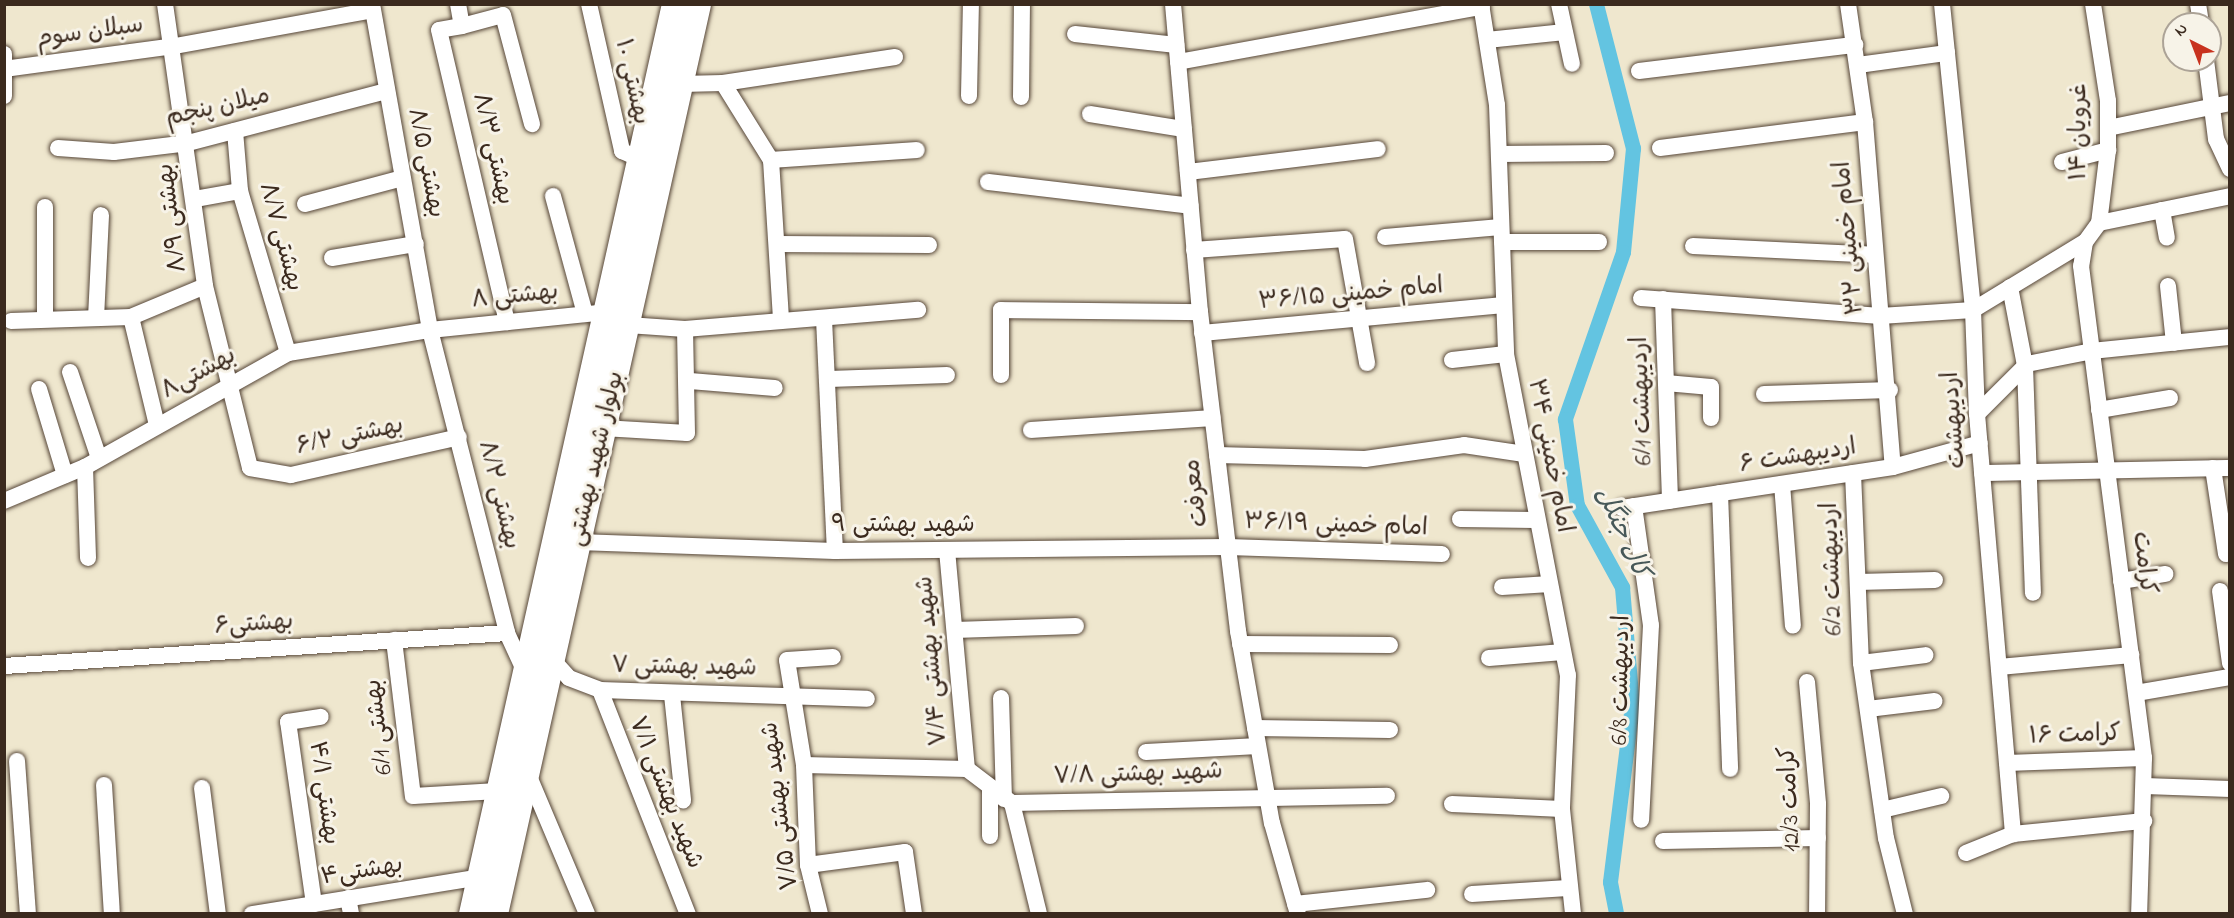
<!DOCTYPE html>
<meta charset="utf-8">
<style>
body{margin:0}
#map{position:relative;width:2234px;height:918px;overflow:hidden;background:#efe7ce;font-family:"Indie Flower","Playpen Sans Arabic",sans-serif}
div>[style]{position:absolute}
[style*='--x']{left:calc(var(--x)*1px);top:calc(var(--y)*1px);width:calc(var(--w)*1px);rotate:calc(var(--a)*1deg)}
.canal>*{height:15px;margin:-7.5px;padding:0 7.5px;transform-origin:7.5px;border-radius:7.5px;background:#63c4e1}
.roads{filter:drop-shadow(0 0 2px #564638) drop-shadow(0 0 2px #564638)}
.minor>*{height:16px;margin:-8px;padding:0 8px;transform-origin:8px;border-radius:8px;background:#fff}
.primary>*{height:26px;margin:-13px;padding:0 13px;transform-origin:13px;border-radius:13px;background:#fff}
span{translate:-50% -50%;white-space:nowrap;text-align:center;line-height:1.15;-webkit-text-stroke:6px #f7f3e8;paint-order:stroke}
.street-label{font-size:24px;color:#3b2a1e}
.water-label{font-size:26px;color:#475858;font-style:italic}
.frame{position:absolute;inset:0;border:6px solid #3b2a1e;pointer-events:none}
.north{position:absolute;left:2162px;top:12px;width:60px;height:60px;box-sizing:border-box;background:#f7f3e8;border:2px solid #aca397;border-radius:50%;rotate:318deg;font-size:16px;font-weight:700;line-height:24px;text-align:center;color:#3b2a1e}
.north::after{content:'';display:block;margin:auto;width:21px;height:27px;background:#c8321e;clip-path:polygon(50% 0,100% 100%,50% 72%,0 100%)}
</style>
<div id="map">
<div class="canal">
<div style="--x:1596;--y:4;--w:149;--a:75.6"></div>
<div style="--x:1633;--y:148;--w:104;--a:95.5"></div>
<div style="--x:1623;--y:252;--w:177;--a:109.2"></div>
<div style="--x:1565;--y:419;--w:87;--a:82.1"></div>
<div style="--x:1577;--y:505;--w:94;--a:61.2"></div>
<div style="--x:1622;--y:587;--w:118;--a:85.2"></div>
<div style="--x:1632;--y:705;--w:178;--a:97.1"></div>
<div style="--x:1610;--y:882;--w:33;--a:79"></div>
</div>
<div class="roads">
<div class="minor">
<div style="--x:165;--y:4;--w:285;--a:81.9"></div>
<div style="--x:205;--y:286;--w:187;--a:76.1"></div>
<div style="--x:250;--y:468;--w:42;--a:9.7"></div>
<div style="--x:291;--y:475;--w:172;--a:-12.7"></div>
<div style="--x:372;--y:4;--w:331;--a:79.9"></div>
<div style="--x:430;--y:330;--w:313;--a:75.7"></div>
<div style="--x:507;--y:633;--w:41;--a:65.3"></div>
<div style="--x:458;--y:4;--w:22;--a:80"></div>
<div style="--x:462;--y:26;--w:23;--a:170"></div>
<div style="--x:439;--y:30;--w:300;--a:76.9"></div>
<div style="--x:589;--y:4;--w:151;--a:77.3"></div>
<div style="--x:622;--y:151;--w:20;--a:24"></div>
<div style="--x:1173;--y:4;--w:309;--a:85"></div>
<div style="--x:1200;--y:312;--w:321;--a:83.2"></div>
<div style="--x:1238;--y:631;--w:195;--a:80"></div>
<div style="--x:1272;--y:823;--w:95;--a:74.1"></div>
<div style="--x:1481;--y:4;--w:102;--a:81"></div>
<div style="--x:1497;--y:105;--w:249;--a:87.9"></div>
<div style="--x:1506;--y:354;--w:327;--a:79.1"></div>
<div style="--x:1568;--y:675;--w:134;--a:92.6"></div>
<div style="--x:1562;--y:809;--w:106;--a:84"></div>
<div style="--x:1559;--y:4;--w:61;--a:77.8"></div>
<div style="--x:1848;--y:4;--w:119;--a:81.8"></div>
<div style="--x:1865;--y:122;--w:346;--a:85.4"></div>
<div style="--x:1942;--y:4;--w:308;--a:84.2"></div>
<div style="--x:1973;--y:310;--w:104;--a:87.8"></div>
<div style="--x:1977;--y:414;--w:422;--a:85.1"></div>
<div style="--x:2093;--y:4;--w:98;--a:81.2"></div>
<div style="--x:2108;--y:101;--w:49;--a:90"></div>
<div style="--x:2108;--y:150;--w:74;--a:97"></div>
<div style="--x:2099;--y:223;--w:24;--a:126"></div>
<div style="--x:2085;--y:242;--w:24;--a:99"></div>
<div style="--x:2081;--y:266;--w:496;--a:82.7"></div>
<div style="--x:2144;--y:758;--w:156;--a:91.8"></div>
<div style="--x:2198;--y:4;--w:20;--a:81"></div>
<div style="--x:462;--y:26;--w:42;--a:-15"></div>
<div style="--x:503;--y:15;--w:113;--a:75.1"></div>
<div style="--x:1075;--y:34;--w:102;--a:6.2"></div>
<div style="--x:1487;--y:40;--w:78;--a:-5.9"></div>
<div style="--x:4;--y:54;--w:42;--a:90"></div>
<div style="--x:2206;--y:60;--w:80;--a:82.8"></div>
<div style="--x:2216;--y:139;--w:33;--a:65"></div>
<div style="--x:1178;--y:62;--w:309;--a:-10.3"></div>
<div style="--x:1858;--y:65;--w:90;--a:-7.7"></div>
<div style="--x:4;--y:69;--w:173;--a:-7.7"></div>
<div style="--x:175;--y:46;--w:201;--a:-10.3"></div>
<div style="--x:1639;--y:71;--w:218;--a:-6.9"></div>
<div style="--x:723;--y:83;--w:174;--a:-8.6"></div>
<div style="--x:681;--y:84;--w:42;--a:-1.4"></div>
<div style="--x:723;--y:83;--w:91;--a:58.1"></div>
<div style="--x:771;--y:160;--w:161;--a:86.4"></div>
<div style="--x:969;--y:96;--w:92;--a:-88.8"></div>
<div style="--x:1021;--y:97;--w:93;--a:-89.4"></div>
<div style="--x:1090;--y:114;--w:95;--a:9.1"></div>
<div style="--x:2108;--y:128;--w:125;--a:-11.6"></div>
<div style="--x:235;--y:131;--w:60;--a:85.2"></div>
<div style="--x:240;--y:191;--w:169;--a:73.5"></div>
<div style="--x:58;--y:148;--w:56;--a:4.1"></div>
<div style="--x:114;--y:152;--w:75;--a:-6.9"></div>
<div style="--x:188;--y:143;--w:205;--a:-14.7"></div>
<div style="--x:1660;--y:148;--w:207;--a:-7.2"></div>
<div style="--x:1499;--y:154;--w:107;--a:-0.5"></div>
<div style="--x:771;--y:160;--w:146;--a:-3.9"></div>
<div style="--x:2062;--y:162;--w:48;--a:-14.6"></div>
<div style="--x:1188;--y:172;--w:191;--a:-6.9"></div>
<div style="--x:988;--y:182;--w:204;--a:6.7"></div>
<div style="--x:553;--y:196;--w:122;--a:74.8"></div>
<div style="--x:195;--y:199;--w:46;--a:-10.1"></div>
<div style="--x:305;--y:204;--w:101;--a:-14.9"></div>
<div style="--x:2162;--y:210;--w:28;--a:80"></div>
<div style="--x:2099;--y:223;--w:134;--a:-11.6"></div>
<div style="--x:1385;--y:237;--w:116;--a:-4.9"></div>
<div style="--x:1502;--y:242;--w:97;--a:0"></div>
<div style="--x:778;--y:244;--w:151;--a:0.4"></div>
<div style="--x:1693;--y:246;--w:181;--a:2.8"></div>
<div style="--x:1194;--y:250;--w:151;--a:-4.2"></div>
<div style="--x:1345;--y:239;--w:126;--a:79.9"></div>
<div style="--x:332;--y:258;--w:85;--a:-9.5"></div>
<div style="--x:2168;--y:286;--w:57;--a:84"></div>
<div style="--x:2010;--y:287;--w:80;--a:79.2"></div>
<div style="--x:2025;--y:366;--w:227;--a:88"></div>
<div style="--x:1641;--y:298;--w:240;--a:4.3"></div>
<div style="--x:1880;--y:316;--w:93;--a:-3.7"></div>
<div style="--x:1973;--y:310;--w:131;--a:-31.3"></div>
<div style="--x:1663;--y:299;--w:202;--a:88"></div>
<div style="--x:131;--y:317;--w:80;--a:-22.7"></div>
<div style="--x:96;--y:318;--w:103;--a:-87.2"></div>
<div style="--x:45;--y:319;--w:112;--a:-90"></div>
<div style="--x:824;--y:319;--w:232;--a:87.3"></div>
<div style="--x:11;--y:321;--w:120;--a:-1.9"></div>
<div style="--x:131;--y:317;--w:111;--a:76.5"></div>
<div style="--x:628;--y:325;--w:57;--a:4"></div>
<div style="--x:685;--y:329;--w:234;--a:-4.7"></div>
<div style="--x:1202;--y:333;--w:303;--a:-5.3"></div>
<div style="--x:1452;--y:360;--w:54;--a:-6.3"></div>
<div style="--x:70;--y:372;--w:91;--a:71.4"></div>
<div style="--x:1001;--y:375;--w:65;--a:-90"></div>
<div style="--x:1001;--y:310;--w:199;--a:0.6"></div>
<div style="--x:829;--y:379;--w:118;--a:-1.9"></div>
<div style="--x:690;--y:381;--w:85;--a:4.7"></div>
<div style="--x:1666;--y:383;--w:45;--a:5.1"></div>
<div style="--x:1711;--y:387;--w:31;--a:90"></div>
<div style="--x:39;--y:389;--w:90;--a:73.2"></div>
<div style="--x:1764;--y:394;--w:126;--a:-1.8"></div>
<div style="--x:2099;--y:410;--w:72;--a:-9.6"></div>
<div style="--x:1977;--y:414;--w:71;--a:-45"></div>
<div style="--x:2027;--y:364;--w:66;--a:-11.3"></div>
<div style="--x:2092;--y:351;--w:139;--a:-5.8"></div>
<div style="--x:603;--y:428;--w:84;--a:3.4"></div>
<div style="--x:687;--y:433;--w:104;--a:-91.1"></div>
<div style="--x:1031;--y:430;--w:182;--a:-3.8"></div>
<div style="--x:1217;--y:455;--w:148;--a:1.5"></div>
<div style="--x:1365;--y:459;--w:100;--a:-8"></div>
<div style="--x:1464;--y:445;--w:61;--a:8.5"></div>
<div style="--x:85;--y:467;--w:91;--a:88.1"></div>
<div style="--x:2213;--y:468;--w:87;--a:81.4"></div>
<div style="--x:1853;--y:473;--w:190;--a:87.6"></div>
<div style="--x:1861;--y:663;--w:177;--a:81.9"></div>
<div style="--x:1886;--y:838;--w:78;--a:76"></div>
<div style="--x:1982;--y:473;--w:248;--a:-1.2"></div>
<div style="--x:1782;--y:484;--w:142;--a:85.6"></div>
<div style="--x:1720;--y:493;--w:276;--a:87.9"></div>
<div style="--x:4;--y:501;--w:88;--a:-22.8"></div>
<div style="--x:85;--y:467;--w:233;--a:-29.3"></div>
<div style="--x:288;--y:353;--w:144;--a:-9.2"></div>
<div style="--x:430;--y:330;--w:177;--a:-5.8"></div>
<div style="--x:1634;--y:506;--w:120;--a:81.9"></div>
<div style="--x:1651;--y:625;--w:195;--a:92.9"></div>
<div style="--x:1622;--y:508;--w:274;--a:-8.6"></div>
<div style="--x:1893;--y:467;--w:90;--a:-15.4"></div>
<div style="--x:1460;--y:519;--w:75;--a:0.8"></div>
<div style="--x:578;--y:542;--w:257;--a:2"></div>
<div style="--x:835;--y:551;--w:393;--a:-0.6"></div>
<div style="--x:1228;--y:547;--w:214;--a:1.9"></div>
<div style="--x:947;--y:550;--w:220;--a:84.8"></div>
<div style="--x:2121;--y:581;--w:45;--a:-9"></div>
<div style="--x:1858;--y:582;--w:77;--a:-1.5"></div>
<div style="--x:1502;--y:587;--w:48;--a:-3.6"></div>
<div style="--x:2220;--y:591;--w:73;--a:82.1"></div>
<div style="--x:955;--y:630;--w:121;--a:-1.9"></div>
<div style="--x:394;--y:640;--w:157;--a:83.1"></div>
<div style="--x:413;--y:796;--w:85;--a:-3.4"></div>
<div style="--x:1240;--y:644;--w:150;--a:0.4"></div>
<div style="--x:1489;--y:658;--w:74;--a:-4.6"></div>
<div style="--x:552;--y:659;--w:25;--a:48"></div>
<div style="--x:569;--y:678;--w:33;--a:21"></div>
<div style="--x:600;--y:690;--w:267;--a:1.9"></div>
<div style="--x:1861;--y:663;--w:65;--a:-7"></div>
<div style="--x:4;--y:666;--w:504;--a:-3.75"></div>
<div style="--x:1999;--y:667;--w:133;--a:-5.2"></div>
<div style="--x:1807;--y:682;--w:122;--a:84.8"></div>
<div style="--x:1818;--y:804;--w:110;--a:90.5"></div>
<div style="--x:600;--y:690;--w:241;--a:68.6"></div>
<div style="--x:2136;--y:693;--w:95;--a:-9.7"></div>
<div style="--x:672;--y:695;--w:106;--a:84"></div>
<div style="--x:1001;--y:698;--w:101;--a:88.3"></div>
<div style="--x:1868;--y:709;--w:67;--a:-6.8"></div>
<div style="--x:1255;--y:728;--w:135;--a:0.8"></div>
<div style="--x:1146;--y:752;--w:112;--a:-3.1"></div>
<div style="--x:17;--y:761;--w:153;--a:85.9"></div>
<div style="--x:2007;--y:763;--w:137;--a:-2.1"></div>
<div style="--x:804;--y:765;--w:163;--a:1.4"></div>
<div style="--x:967;--y:769;--w:56;--a:37.1"></div>
<div style="--x:1012;--y:803;--w:375;--a:-1.1"></div>
<div style="--x:528;--y:774;--w:152;--a:67.1"></div>
<div style="--x:104;--y:785;--w:129;--a:86.5"></div>
<div style="--x:2145;--y:786;--w:85;--a:2"></div>
<div style="--x:202;--y:788;--w:127;--a:82.8"></div>
<div style="--x:1012;--y:803;--w:114;--a:76.3"></div>
<div style="--x:1452;--y:804;--w:110;--a:2.6"></div>
<div style="--x:1882;--y:810;--w:61;--a:-13.3"></div>
<div style="--x:990;--y:836;--w:48;--a:-90"></div>
<div style="--x:1663;--y:841;--w:155;--a:-1.1"></div>
<div style="--x:1966;--y:853;--w:51;--a:-22"></div>
<div style="--x:2013;--y:834;--w:132;--a:-5.7"></div>
<div style="--x:808;--y:865;--w:98;--a:-7.6"></div>
<div style="--x:905;--y:852;--w:63;--a:81.7"></div>
<div style="--x:1472;--y:894;--w:96;--a:-3.6"></div>
<div style="--x:348;--y:898;--w:16;--a:79"></div>
<div style="--x:314;--y:904;--w:184;--a:-98.1"></div>
<div style="--x:288;--y:722;--w:33;--a:-9"></div>
<div style="--x:1295;--y:904;--w:133;--a:-6.1"></div>
<div style="--x:252;--y:914;--w:231;--a:-9.2"></div>
<div style="--x:820;--y:914;--w:50;--a:-103.8"></div>
<div style="--x:808;--y:865;--w:100;--a:-92.3"></div>
<div style="--x:804;--y:765;--w:106;--a:-99.2"></div>
<div style="--x:787;--y:660;--w:46;--a:-3.7"></div>
</div>
<div class="primary">
<div style="--x:472;--y:914;--w:932;--a:-77.42"></div>
<div style="--x:495;--y:914;--w:932;--a:-77.42"></div>
</div>
</div>
<div class="street-label">
<span style="left:90px;top:33px;rotate:-8deg">سبلان سوم</span>
<span style="left:631px;top:82px;rotate:77deg">بهشتی ۱۰</span>
<span style="left:218px;top:108px;rotate:-13deg">میلان پنجم</span>
<span style="left:2080px;top:132px;rotate:-90deg">غرویان ۱۴</span>
<span style="left:492px;top:149px;rotate:77deg">بهشتی ۸/۳</span>
<span style="left:425px;top:163px;rotate:79deg">بهشتی ۸/۵</span>
<span style="left:173px;top:218px;rotate:-97deg">بهشتی ۸/۹</span>
<span style="left:280px;top:237px;rotate:75deg">بهشتی ۸/۷</span>
<span style="left:1850px;top:238px;rotate:-95deg">امام خمینی ۳۲</span>
<span style="left:1351px;top:295px;rotate:-5deg">امام خمینی ۳۶/۱۵</span>
<span style="left:515px;top:297px;rotate:-6deg">۸ بهشتی</span>
<span style="left:199px;top:374px;rotate:-29deg">بهشتی۸</span>
<span style="left:1643px;top:401px;rotate:-92deg">اردیبهشت 6/1</span>
<span style="left:1955px;top:420px;rotate:-94deg">اردیبهشت</span>
<span style="left:350px;top:437px;rotate:-12deg">بهشتی ۶/۲</span>
<span style="left:1549px;top:456px;rotate:79deg">امام خمینی ۳۴</span>
<span style="left:1798px;top:457px;rotate:-9deg">اردیبهشت ۶</span>
<span style="left:597px;top:459px;rotate:-77deg">بولوار شهید بهشتی</span>
<span style="left:1197px;top:493px;rotate:-97deg">معرفت</span>
<span style="left:498px;top:495px;rotate:76deg">بهشتی ۸/۲</span>
<span style="left:903px;top:526px">شهید بهشتی ۹</span>
<span style="left:1336px;top:526px;rotate:2deg">امام خمینی ۳۶/۱۹</span>
<span style="left:2143px;top:563px;rotate:83deg">کرامت</span>
<span style="left:1833px;top:569px;rotate:-92deg">اردیبهشت 6/2</span>
<span style="left:254px;top:625px;rotate:-4deg">بهشتی۶</span>
<span style="left:933px;top:661px;rotate:-95deg">شهید بهشتی ۷/۴</span>
<span style="left:684px;top:668px;rotate:1deg">شهید بهشتی ۷</span>
<span style="left:1622px;top:680px;rotate:-89deg">اردیبهشت 6/8</span>
<span style="left:380px;top:727px;rotate:-97deg">بهشتی 6/1</span>
<span style="left:2075px;top:736px;rotate:-2deg">کرامت ۱۶</span>
<span style="left:1138px;top:775px;rotate:-2deg">شهید بهشتی ۷/۸</span>
<span style="left:323px;top:793px;rotate:82deg">بهشتی ۴/۱</span>
<span style="left:665px;top:793px;rotate:68deg">شهید بهشتی ۷/۱</span>
<span style="left:1791px;top:799px;rotate:-93deg">کرامت 12/3</span>
<span style="left:781px;top:806px;rotate:-97deg">شهید بهشتی ۷/۵</span>
<span style="left:362px;top:872px;rotate:-9deg">بهشتی۴</span>
</div>
<div class="water-label">
<span style="left:1621px;top:533px;rotate:66deg">کال جنگل</span>
</div>
<div class="frame"></div>
<div class="north">N</div>
</div>
